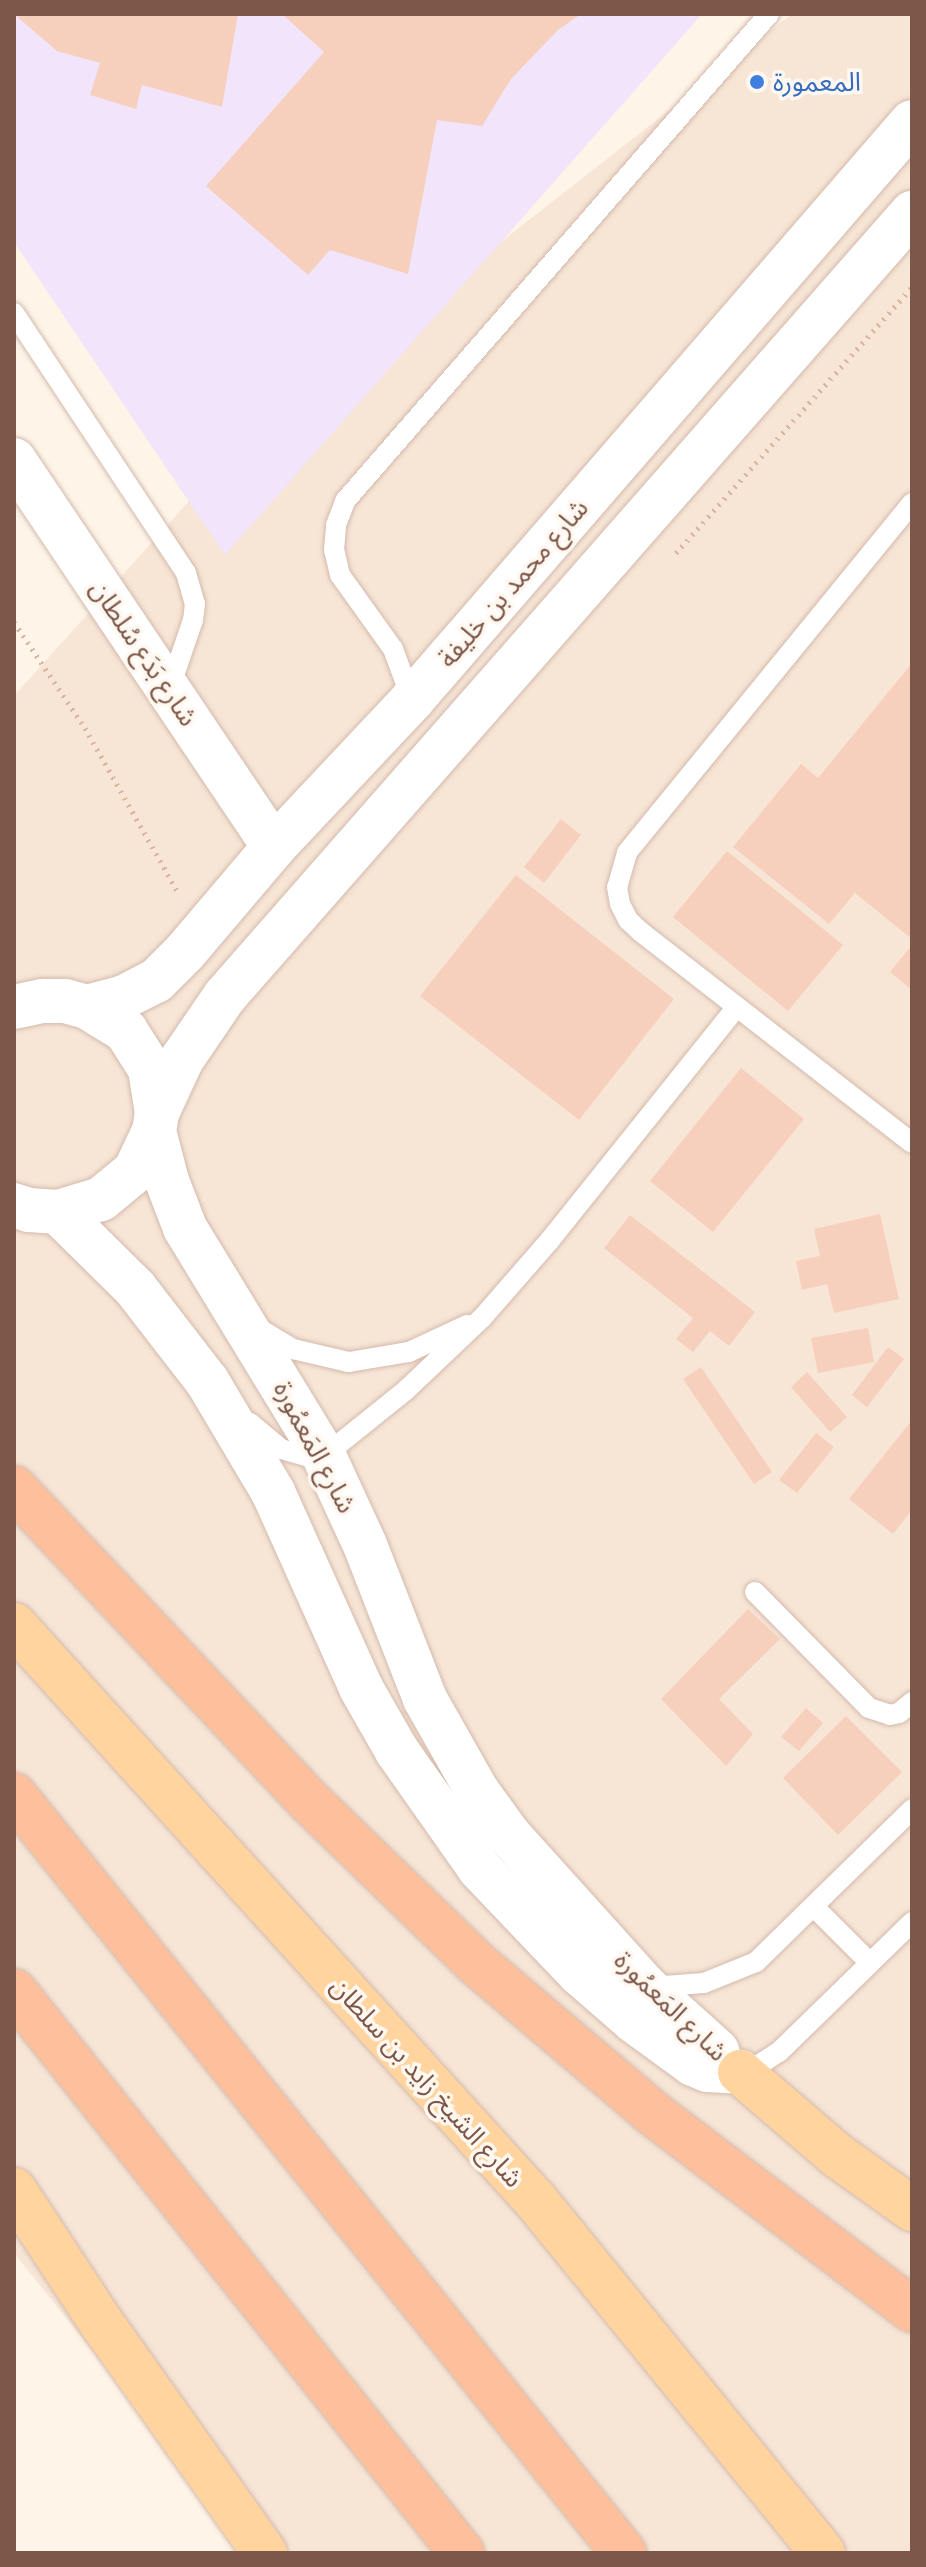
<!DOCTYPE html>
<meta charset="utf-8">
<style>
body{margin:0}
#map{position:relative;width:926px;height:2567px;overflow:hidden;background:#fef4e8;font-family:"Public Sans","Noto Sans Arabic",sans-serif}
div>[style]{position:absolute}
[style*='--x']{left:calc(var(--x)*1px);top:calc(var(--y)*1px);width:calc(var(--w)*1px);rotate:calc(var(--a)*1deg)}
.residential>*{inset:0;background:#f7e5d6}
.education>*{inset:0;background:#f1e4fb}
.building>*{inset:0;background:#f7d0bd}
.path>*{height:5px;margin-top:-2.5px;transform-origin:0;background:repeating-linear-gradient(90deg,#dcb39f 0 2px,transparent 0 8px)}
.roads{filter:drop-shadow(0 0 2px #d3baac) drop-shadow(0 0 2px #d3baac)}
.service>*{height:20px;margin:-10px;padding:0 10px;transform-origin:10px;border-radius:10px;background:#fff}
.tertiary>*{height:44px;margin:-22px;padding:0 22px;transform-origin:22px;border-radius:22px;background:#fff}
.secondary>*{height:44px;margin:-22px;padding:0 22px;transform-origin:22px;border-radius:22px;background:#fff}
.primary>*{height:44px;margin:-22px;padding:0 22px;transform-origin:22px;border-radius:22px;background:#ffd49f}
.trunk>*{height:44px;margin:-22px;padding:0 22px;transform-origin:22px;border-radius:22px;background:#fec09c}
.dots>*{width:22px;height:22px;translate:-50% -50%;box-sizing:border-box;border:4px solid #fff8f1;border-radius:50%}
span{translate:-50% -50%;white-space:nowrap;text-align:center;line-height:1.15;-webkit-text-stroke:7px #fff8f1;paint-order:stroke}
.shop-label{font-size:26px;color:#366cbe}
.left{translate:0 -50%;text-align:left}
.street-label{font-size:26px;color:#7c5749}
.frame{position:absolute;inset:0;border:16px solid #7c5749;pointer-events:none}
</style>
<div id="map">
<div class="residential">
<div style="clip-path:polygon(792px 14px,912px 14px,912px 2553px,255px 2553px,14px 2253px,14px 696px,233px 452px)"></div>
</div>
<div class="education">
<div style="clip-path:polygon(14px 14px,702px 14px,225px 555px,14px 242px)"></div>
</div>
<div class="building">
<div style="clip-path:polygon(14px 14px,238px 14px,222px 107px,142px 85px,136px 109px,90px 95px,100px 63px,57px 51px)"></div>
<div style="clip-path:polygon(282px 14px,581px 14px,558px 30px,511px 79px,482px 126px,437px 120px,408px 274px,330px 250px,308px 275px,206px 186px,324px 52px)"></div>
<div style="clip-path:polygon(912px 663px,912px 939px,855px 893px,829px 924px,733px 847px,801px 764px,818px 778px)"></div>
<div style="clip-path:polygon(561px 819px,581px 835px,544px 883px,524px 867px)"></div>
<div style="clip-path:polygon(727px 851px,843px 945px,788px 1011px,673px 917px)"></div>
<div style="clip-path:polygon(516px 875px,674px 999px,579px 1120px,420px 996px)"></div>
<div style="clip-path:polygon(912px 945px,912px 990px,890px 972px)"></div>
<div style="clip-path:polygon(741px 1068px,804px 1119px,713px 1232px,650px 1181px)"></div>
<div style="clip-path:polygon(880px 1214px,899px 1299px,834px 1313px,827px 1284px,802px 1290px,796px 1261px,820px 1256px,814px 1229px)"></div>
<div style="clip-path:polygon(630px 1215px,755px 1312px,729px 1346px,710px 1331px,693px 1352px,676px 1339px,693px 1318px,604px 1248px)"></div>
<div style="clip-path:polygon(868px 1328px,874px 1362px,818px 1373px,811px 1338px)"></div>
<div style="clip-path:polygon(888px 1347px,904px 1359px,867px 1407px,852px 1395px)"></div>
<div style="clip-path:polygon(701px 1367px,772px 1472px,754px 1484px,683px 1379px)"></div>
<div style="clip-path:polygon(807px 1372px,847px 1417px,830px 1432px,791px 1387px)"></div>
<div style="clip-path:polygon(912px 1420px,912px 1510px,893px 1534px,849px 1499px)"></div>
<div style="clip-path:polygon(816px 1433px,834px 1447px,797px 1493px,779px 1480px)"></div>
<div style="clip-path:polygon(748px 1609px,780px 1639px,719px 1699px,753px 1734px,726px 1766px,661px 1699px)"></div>
<div style="clip-path:polygon(806px 1708px,823px 1723px,799px 1751px,781px 1737px)"></div>
<div style="clip-path:polygon(846px 1716px,902px 1772px,838px 1835px,783px 1778px)"></div>
</div>
<div class="path">
<div style="--x:676;--y:553;--w:356;--a:-48.4"></div>
<div style="--x:14;--y:622;--w:128;--a:56.2"></div>
<div style="--x:85;--y:728;--w:191;--a:60.5"></div>
</div>
<div class="roads">
<div class="service">
<div style="--x:14;--y:313;--w:312;--a:56.5"></div>
<div style="--x:186;--y:573;--w:32;--a:74"></div>
<div style="--x:195;--y:604;--w:16;--a:97"></div>
<div style="--x:193;--y:620;--w:74;--a:108.9"></div>
<div style="--x:912;--y:503;--w:451;--a:129.2"></div>
<div style="--x:627;--y:853;--w:35;--a:106"></div>
<div style="--x:617;--y:887;--w:17;--a:80"></div>
<div style="--x:620;--y:904;--w:18;--a:63"></div>
<div style="--x:628;--y:920;--w:18;--a:43"></div>
<div style="--x:641;--y:932;--w:343;--a:37.9"></div>
<div style="--x:412;--y:700;--w:54;--a:-110.4"></div>
<div style="--x:393;--y:649;--w:91;--a:-125.6"></div>
<div style="--x:340;--y:575;--w:26;--a:-103"></div>
<div style="--x:334;--y:550;--w:25;--a:-85"></div>
<div style="--x:336;--y:525;--w:26;--a:-69"></div>
<div style="--x:345;--y:501;--w:646;--a:-48.96"></div>
<div style="--x:258;--y:1328;--w:41;--a:31"></div>
<div style="--x:293;--y:1349;--w:57;--a:13.1"></div>
<div style="--x:349;--y:1362;--w:61;--a:-9.5"></div>
<div style="--x:409;--y:1352;--w:64;--a:-25"></div>
<div style="--x:250;--y:1423;--w:40;--a:40"></div>
<div style="--x:281;--y:1449;--w:29;--a:16"></div>
<div style="--x:309;--y:1457;--w:15;--a:-4"></div>
<div style="--x:324;--y:1456;--w:105;--a:-38.8"></div>
<div style="--x:406;--y:1390;--w:105;--a:-43.5"></div>
<div style="--x:482;--y:1318;--w:103;--a:-48.9"></div>
<div style="--x:550;--y:1240;--w:297;--a:-51.3"></div>
<div style="--x:755;--y:1592;--w:163;--a:45.5"></div>
<div style="--x:869;--y:1708;--w:22;--a:18"></div>
<div style="--x:890;--y:1715;--w:9;--a:-13"></div>
<div style="--x:899;--y:1713;--w:17;--a:-40"></div>
<div style="--x:814;--y:1907;--w:79;--a:45"></div>
<div style="--x:651;--y:1987;--w:53;--a:-4.3"></div>
<div style="--x:704;--y:1983;--w:56;--a:-22"></div>
<div style="--x:756;--y:1962;--w:219;--a:-44.4"></div>
<div style="--x:740;--y:2072;--w:15;--a:-16"></div>
<div style="--x:754;--y:2068;--w:30;--a:-33"></div>
<div style="--x:779;--y:2052;--w:186;--a:-44.3"></div>
</div>
<div class="tertiary">
<div style="--x:14;--y:460;--w:466;--a:56.1"></div>
</div>
<div class="secondary">
<div style="--x:14;--y:1007;--w:30;--a:-12"></div>
<div style="--x:43;--y:1001;--w:22;--a:0"></div>
<div style="--x:65;--y:1001;--w:23;--a:15"></div>
<div style="--x:87;--y:1007;--w:46;--a:31.6"></div>
<div style="--x:126;--y:1031;--w:45;--a:57.7"></div>
<div style="--x:150;--y:1069;--w:45;--a:81"></div>
<div style="--x:157;--y:1113;--w:18;--a:99"></div>
<div style="--x:154;--y:1131;--w:44;--a:115.4"></div>
<div style="--x:135;--y:1171;--w:44;--a:140.5"></div>
<div style="--x:101;--y:1199;--w:45;--a:163.2"></div>
<div style="--x:58;--y:1212;--w:29;--a:-176"></div>
<div style="--x:29;--y:1210;--w:16;--a:-162"></div>
<div style="--x:87;--y:1007;--w:38;--a:-15"></div>
<div style="--x:124;--y:997;--w:36;--a:-27"></div>
<div style="--x:156;--y:981;--w:41;--a:-45"></div>
<div style="--x:185;--y:952;--w:138;--a:-49.7"></div>
<div style="--x:274;--y:847;--w:202;--a:-46.8"></div>
<div style="--x:412;--y:700;--w:764;--a:-49.14"></div>
<div style="--x:157;--y:1113;--w:60;--a:-65.2"></div>
<div style="--x:182;--y:1059;--w:76;--a:-55.7"></div>
<div style="--x:225;--y:996;--w:1042;--a:-48.74"></div>
<div style="--x:154;--y:1131;--w:52;--a:75.4"></div>
<div style="--x:167;--y:1181;--w:50;--a:69"></div>
<div style="--x:185;--y:1228;--w:267;--a:58.6"></div>
<div style="--x:324;--y:1456;--w:98;--a:65.3"></div>
<div style="--x:365;--y:1545;--w:165;--a:68.7"></div>
<div style="--x:425;--y:1699;--w:106;--a:60.5"></div>
<div style="--x:477;--y:1791;--w:54;--a:54"></div>
<div style="--x:509;--y:1835;--w:205;--a:48"></div>
<div style="--x:646;--y:1987;--w:96;--a:42"></div>
<div style="--x:58;--y:1212;--w:108;--a:44.6"></div>
<div style="--x:135;--y:1288;--w:118;--a:52.3"></div>
<div style="--x:207;--y:1381;--w:129;--a:59.3"></div>
<div style="--x:273;--y:1492;--w:215;--a:65.8"></div>
<div style="--x:361;--y:1688;--w:73;--a:60.3"></div>
<div style="--x:397;--y:1751;--w:144;--a:54.9"></div>
<div style="--x:480;--y:1869;--w:145;--a:46.4"></div>
<div style="--x:580;--y:1974;--w:72;--a:41"></div>
<div style="--x:634;--y:2021;--w:73;--a:36.1"></div>
<div style="--x:693;--y:2064;--w:15;--a:23"></div>
<div style="--x:707;--y:2070;--w:33;--a:3"></div>
</div>
<div class="primary">
<div style="--x:14;--y:1625;--w:777;--a:47.82"></div>
<div style="--x:536;--y:2201;--w:454;--a:50.8"></div>
<div style="--x:740;--y:2072;--w:129;--a:40.6"></div>
<div style="--x:838;--y:2156;--w:91;--a:35.6"></div>
<div style="--x:14;--y:2190;--w:157;--a:56.7"></div>
<div style="--x:100;--y:2321;--w:285;--a:54.6"></div>
</div>
<div class="trunk">
<div style="--x:14;--y:1488;--w:429;--a:46.7"></div>
<div style="--x:308;--y:1800;--w:234;--a:44.1"></div>
<div style="--x:476;--y:1963;--w:233;--a:40.3"></div>
<div style="--x:654;--y:2114;--w:324;--a:37.2"></div>
<div style="--x:14;--y:1795;--w:973;--a:51.17"></div>
<div style="--x:14;--y:1991;--w:719;--a:51.44"></div>
</div>
</div>
<div class="dots">
<div style="left:757px;top:82px;background:#3f7fe0"></div>
</div>
<div class="shop-label">
<span class="left" style="left:773px;top:82px">المعمورة</span>
</div>
<div class="street-label">
<span style="left:513px;top:583px;rotate:-49deg">شارع محمد بن خليفة</span>
<span style="left:144px;top:653px;rotate:56deg">شارع بَدَع سُلطان</span>
<span style="left:315px;top:1447px;rotate:62deg">شارع المَعمُورة</span>
<span style="left:671px;top:2006px;rotate:44deg">شارع المَعمُورة</span>
<span style="left:427px;top:2082px;rotate:48deg">شارع الشيخ زايد بن سلطان</span>
</div>
<div class="frame"></div>
</div>
